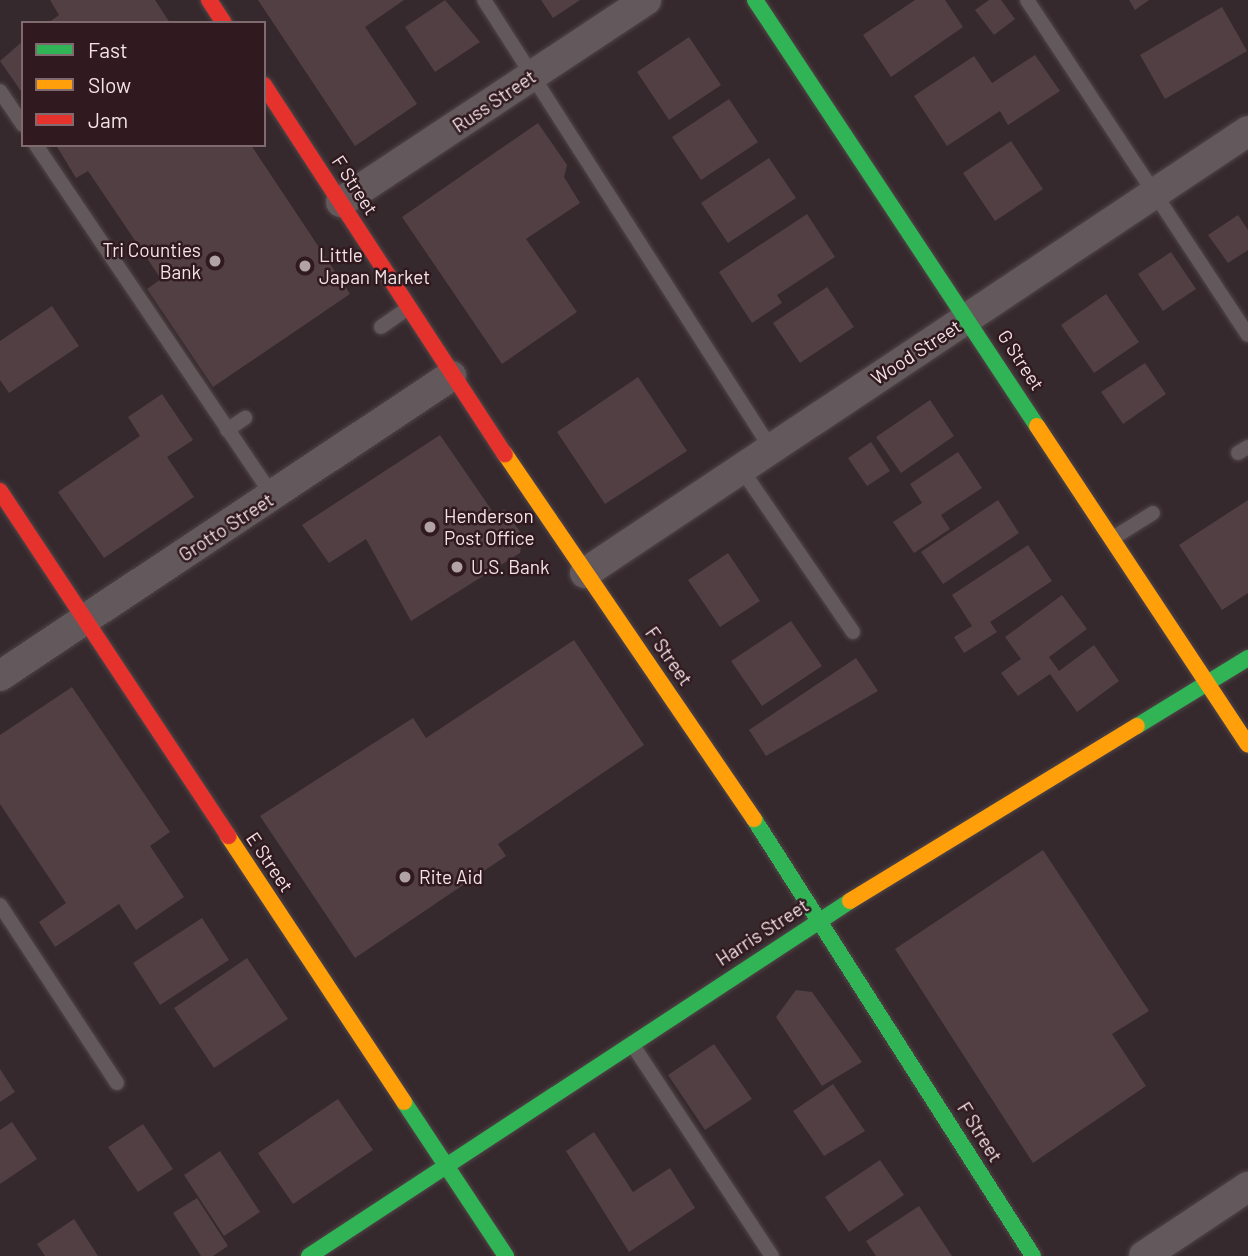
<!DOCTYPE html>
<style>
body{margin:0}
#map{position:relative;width:1248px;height:1256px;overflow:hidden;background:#36292d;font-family:Barlow,sans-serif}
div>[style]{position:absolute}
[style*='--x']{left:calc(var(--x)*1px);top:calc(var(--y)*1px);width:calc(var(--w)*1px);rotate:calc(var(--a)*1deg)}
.building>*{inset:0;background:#513f44}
.roads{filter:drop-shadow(0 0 2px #504548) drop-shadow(0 0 2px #504548)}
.lane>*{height:14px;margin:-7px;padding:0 7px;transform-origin:7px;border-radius:7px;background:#63595c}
.street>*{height:30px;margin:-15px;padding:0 15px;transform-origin:15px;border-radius:15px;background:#63595c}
.fast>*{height:16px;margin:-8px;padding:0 8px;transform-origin:8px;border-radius:8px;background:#30b455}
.slow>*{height:16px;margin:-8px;padding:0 8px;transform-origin:8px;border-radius:8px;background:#ff9f0a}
.jam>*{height:16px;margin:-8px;padding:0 8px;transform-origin:8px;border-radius:8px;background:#e5322d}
.dots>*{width:19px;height:19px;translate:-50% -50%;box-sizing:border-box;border:4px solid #301a20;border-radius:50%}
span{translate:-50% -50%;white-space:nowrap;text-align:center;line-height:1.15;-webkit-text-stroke:5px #301a20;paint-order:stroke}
.street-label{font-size:19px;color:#f3e3e6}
.poi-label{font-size:19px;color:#f3e3e6}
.right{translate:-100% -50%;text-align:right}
.left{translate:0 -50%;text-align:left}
.legend{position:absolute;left:21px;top:21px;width:245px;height:126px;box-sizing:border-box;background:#301a20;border:2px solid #7e6a6f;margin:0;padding:9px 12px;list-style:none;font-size:21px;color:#f3e3e6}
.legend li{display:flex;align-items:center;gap:14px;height:35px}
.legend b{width:35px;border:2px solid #7e6a6f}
</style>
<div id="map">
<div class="building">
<div style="clip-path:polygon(50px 0,155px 0,170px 23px,48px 23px,59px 15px)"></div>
<div style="clip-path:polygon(258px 0,404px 0,365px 27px,417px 104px,355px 146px)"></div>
<div style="clip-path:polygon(445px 0,480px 42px,435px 72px,405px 27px)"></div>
<div style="clip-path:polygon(541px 0,580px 0,553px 18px)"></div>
<div style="clip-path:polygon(915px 0,945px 0,963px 27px,891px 77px,863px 35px)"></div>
<div style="clip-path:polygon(989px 0,1001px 0,1015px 19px,994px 35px,975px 10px)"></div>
<div style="clip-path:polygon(1129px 0,1149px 0,1135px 10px)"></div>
<div style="clip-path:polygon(1222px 7px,1247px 51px,1165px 99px,1140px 55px)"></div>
<div style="clip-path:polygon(689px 37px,721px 85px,669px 120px,637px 72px)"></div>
<div style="clip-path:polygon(23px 41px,23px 94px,0 61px)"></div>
<div style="clip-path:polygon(1035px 55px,1060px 91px,1008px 125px,1000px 111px,947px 146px,914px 96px,974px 56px,992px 83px)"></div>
<div style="clip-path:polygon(729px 99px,758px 142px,701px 180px,672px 137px)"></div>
<div style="clip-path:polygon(538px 123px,567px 165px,564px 177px,580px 203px,526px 239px,577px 312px,502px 364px,402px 217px)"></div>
<div style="clip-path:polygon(1011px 141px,1043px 189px,995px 221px,963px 173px)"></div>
<div style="clip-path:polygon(56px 145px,251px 145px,350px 294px,213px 387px,147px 289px,161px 279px,88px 171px,76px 178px)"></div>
<div style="clip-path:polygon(769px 158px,796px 198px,728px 243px,701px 203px)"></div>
<div style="clip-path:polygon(807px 214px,835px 257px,777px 295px,782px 303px,752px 323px,719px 272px)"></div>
<div style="clip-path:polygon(1238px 215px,1248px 230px,1248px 250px,1228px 263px,1208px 235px)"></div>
<div style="clip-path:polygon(1171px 252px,1196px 289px,1163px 311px,1138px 274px)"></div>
<div style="clip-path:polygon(827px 287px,854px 327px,800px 363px,773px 323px)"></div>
<div style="clip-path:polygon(1106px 294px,1139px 342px,1094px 373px,1061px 325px)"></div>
<div style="clip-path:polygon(52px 306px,79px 346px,9px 393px,0 380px,0 341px)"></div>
<div style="clip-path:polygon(1145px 363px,1166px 394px,1123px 424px,1101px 392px)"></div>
<div style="clip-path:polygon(638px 377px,687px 451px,605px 504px,557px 432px)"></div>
<div style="clip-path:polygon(162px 394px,193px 440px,167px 457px,194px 497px,104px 558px,58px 492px,140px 436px,128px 417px)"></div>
<div style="clip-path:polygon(930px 400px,954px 436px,901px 473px,876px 437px)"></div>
<div style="clip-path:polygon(440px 435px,495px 515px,504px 509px,523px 536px,520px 553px,411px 621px,366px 539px,329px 563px,302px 525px)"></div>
<div style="clip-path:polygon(871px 442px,890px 471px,867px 486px,848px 458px)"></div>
<div style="clip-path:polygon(958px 452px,982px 488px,941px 515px,950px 529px,914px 553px,893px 522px,922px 503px,910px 484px)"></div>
<div style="clip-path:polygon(998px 500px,1019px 533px,943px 584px,921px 552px)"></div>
<div style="clip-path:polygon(1248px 500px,1248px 593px,1222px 610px,1179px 545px)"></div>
<div style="clip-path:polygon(1028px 545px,1052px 581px,990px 622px,997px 632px,964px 653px,954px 637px,972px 626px,952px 595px)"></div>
<div style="clip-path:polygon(728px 553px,760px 601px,720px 627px,688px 580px)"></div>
<div style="clip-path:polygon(1062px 595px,1087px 629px,1049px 657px,1059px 671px,1094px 645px,1119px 681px,1077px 712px,1050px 674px,1018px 696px,1001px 673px,1021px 659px,1005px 637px)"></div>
<div style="clip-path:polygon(791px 621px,822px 666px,762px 706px,731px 661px)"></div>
<div style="clip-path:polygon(574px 640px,644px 745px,498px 844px,506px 856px,355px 958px,260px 816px,413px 718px,426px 738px)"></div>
<div style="clip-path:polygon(856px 658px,878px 691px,766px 756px,749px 730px)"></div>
<div style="clip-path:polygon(72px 687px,170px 832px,150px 846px,184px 897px,136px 930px,119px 904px,55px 947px,39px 922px,66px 903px,0 804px,0 735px)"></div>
<div style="clip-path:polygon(1043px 850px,1149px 1011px,1112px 1034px,1146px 1086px,1033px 1163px,895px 949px)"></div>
<div style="clip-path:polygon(202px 918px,229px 960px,160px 1005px,133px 963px)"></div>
<div style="clip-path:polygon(247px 958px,288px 1019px,214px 1068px,174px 1008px)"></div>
<div style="clip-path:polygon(796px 990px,812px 992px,862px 1062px,822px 1086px,776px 1017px)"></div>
<div style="clip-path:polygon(714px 1044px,752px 1099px,705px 1130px,668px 1075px)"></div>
<div style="clip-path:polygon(0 1069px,15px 1092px,0 1102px)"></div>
<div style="clip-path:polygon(833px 1084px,865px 1131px,824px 1156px,793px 1111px)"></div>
<div style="clip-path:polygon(338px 1099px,373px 1150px,293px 1204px,258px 1153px)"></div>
<div style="clip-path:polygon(12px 1122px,37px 1159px,0 1184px,0 1130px)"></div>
<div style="clip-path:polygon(143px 1124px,173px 1169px,138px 1192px,108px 1147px)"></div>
<div style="clip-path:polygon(594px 1132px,633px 1192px,670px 1168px,695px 1208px,629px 1252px,566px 1151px)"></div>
<div style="clip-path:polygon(220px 1151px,260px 1212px,224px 1236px,184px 1175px)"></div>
<div style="clip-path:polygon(880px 1160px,904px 1195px,849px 1232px,825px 1197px)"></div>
<div style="clip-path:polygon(197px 1198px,228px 1246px,213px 1256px,201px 1256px,173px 1213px)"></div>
<div style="clip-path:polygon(919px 1206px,952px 1256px,876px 1256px,866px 1241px)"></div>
<div style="clip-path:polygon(74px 1219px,98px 1256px,45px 1256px,37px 1244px)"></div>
</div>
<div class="roads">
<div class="lane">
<div style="--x:484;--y:0;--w:531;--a:57.39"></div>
<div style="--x:1027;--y:0;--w:401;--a:56.6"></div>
<div style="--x:0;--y:91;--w:41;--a:55.9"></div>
<div style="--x:36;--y:145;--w:424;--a:56"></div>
<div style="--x:381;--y:327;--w:32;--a:-35"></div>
<div style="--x:227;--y:430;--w:22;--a:-34"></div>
<div style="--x:1238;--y:453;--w:12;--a:-31"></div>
<div style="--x:740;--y:467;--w:200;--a:55.6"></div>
<div style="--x:1113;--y:538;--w:47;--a:-32"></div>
<div style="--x:0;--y:905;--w:213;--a:56.7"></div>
<div style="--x:632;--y:1044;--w:254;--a:56.6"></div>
</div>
<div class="street">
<div style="--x:341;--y:202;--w:366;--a:-33.5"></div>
<div style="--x:585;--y:573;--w:797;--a:-33.69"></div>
<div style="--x:0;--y:676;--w:542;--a:-33.63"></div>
<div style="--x:1144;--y:1256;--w:125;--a:-33.6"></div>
</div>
<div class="fast">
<div style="--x:755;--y:0;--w:511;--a:56.5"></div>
<div style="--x:1137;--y:726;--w:130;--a:-31.5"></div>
<div style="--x:754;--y:819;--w:518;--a:57.44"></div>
<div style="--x:404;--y:1102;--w:185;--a:56.5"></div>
<div style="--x:309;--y:1256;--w:647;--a:-33.27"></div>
</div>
<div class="slow">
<div style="--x:1037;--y:426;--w:382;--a:56.5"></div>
<div style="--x:505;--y:454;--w:442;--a:55.7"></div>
<div style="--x:228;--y:836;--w:319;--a:56.5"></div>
<div style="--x:850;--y:901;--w:336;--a:-31.4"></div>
</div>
<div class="jam">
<div style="--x:209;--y:0;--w:27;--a:57"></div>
<div style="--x:264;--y:85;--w:441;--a:56.9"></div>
<div style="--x:0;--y:491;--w:414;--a:56.5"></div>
</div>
</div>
<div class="dots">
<div style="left:215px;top:261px;background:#b1a2a5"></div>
<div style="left:305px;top:266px;background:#b1a2a5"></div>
<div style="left:430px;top:527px;background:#b1a2a5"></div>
<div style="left:457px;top:567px;background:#b1a2a5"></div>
<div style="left:405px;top:877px;background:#b1a2a5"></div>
</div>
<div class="street-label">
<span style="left:494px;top:101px;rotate:-34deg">Russ Street</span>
<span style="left:355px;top:185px;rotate:57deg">F Street</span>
<span style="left:916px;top:352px;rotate:-33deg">Wood Street</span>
<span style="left:1021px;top:360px;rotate:57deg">G Street</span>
<span style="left:226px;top:527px;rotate:-33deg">Grotto Street</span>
<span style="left:669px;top:656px;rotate:55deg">F Street</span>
<span style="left:270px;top:862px;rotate:56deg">E Street</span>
<span style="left:762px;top:932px;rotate:-33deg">Harris Street</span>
<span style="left:980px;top:1132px;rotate:58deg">F Street</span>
</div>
<div class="poi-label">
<span class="right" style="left:201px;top:261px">Tri Counties<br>Bank</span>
<span class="left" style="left:319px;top:266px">Little<br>Japan Market</span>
<span class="left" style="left:444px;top:527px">Henderson<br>Post Office</span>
<span class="left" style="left:471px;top:567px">U.S. Bank</span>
<span class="left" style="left:419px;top:877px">Rite Aid</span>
</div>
<ul class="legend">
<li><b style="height:9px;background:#30b455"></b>Fast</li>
<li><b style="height:9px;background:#ff9f0a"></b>Slow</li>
<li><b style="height:9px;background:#e5322d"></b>Jam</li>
</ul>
</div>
